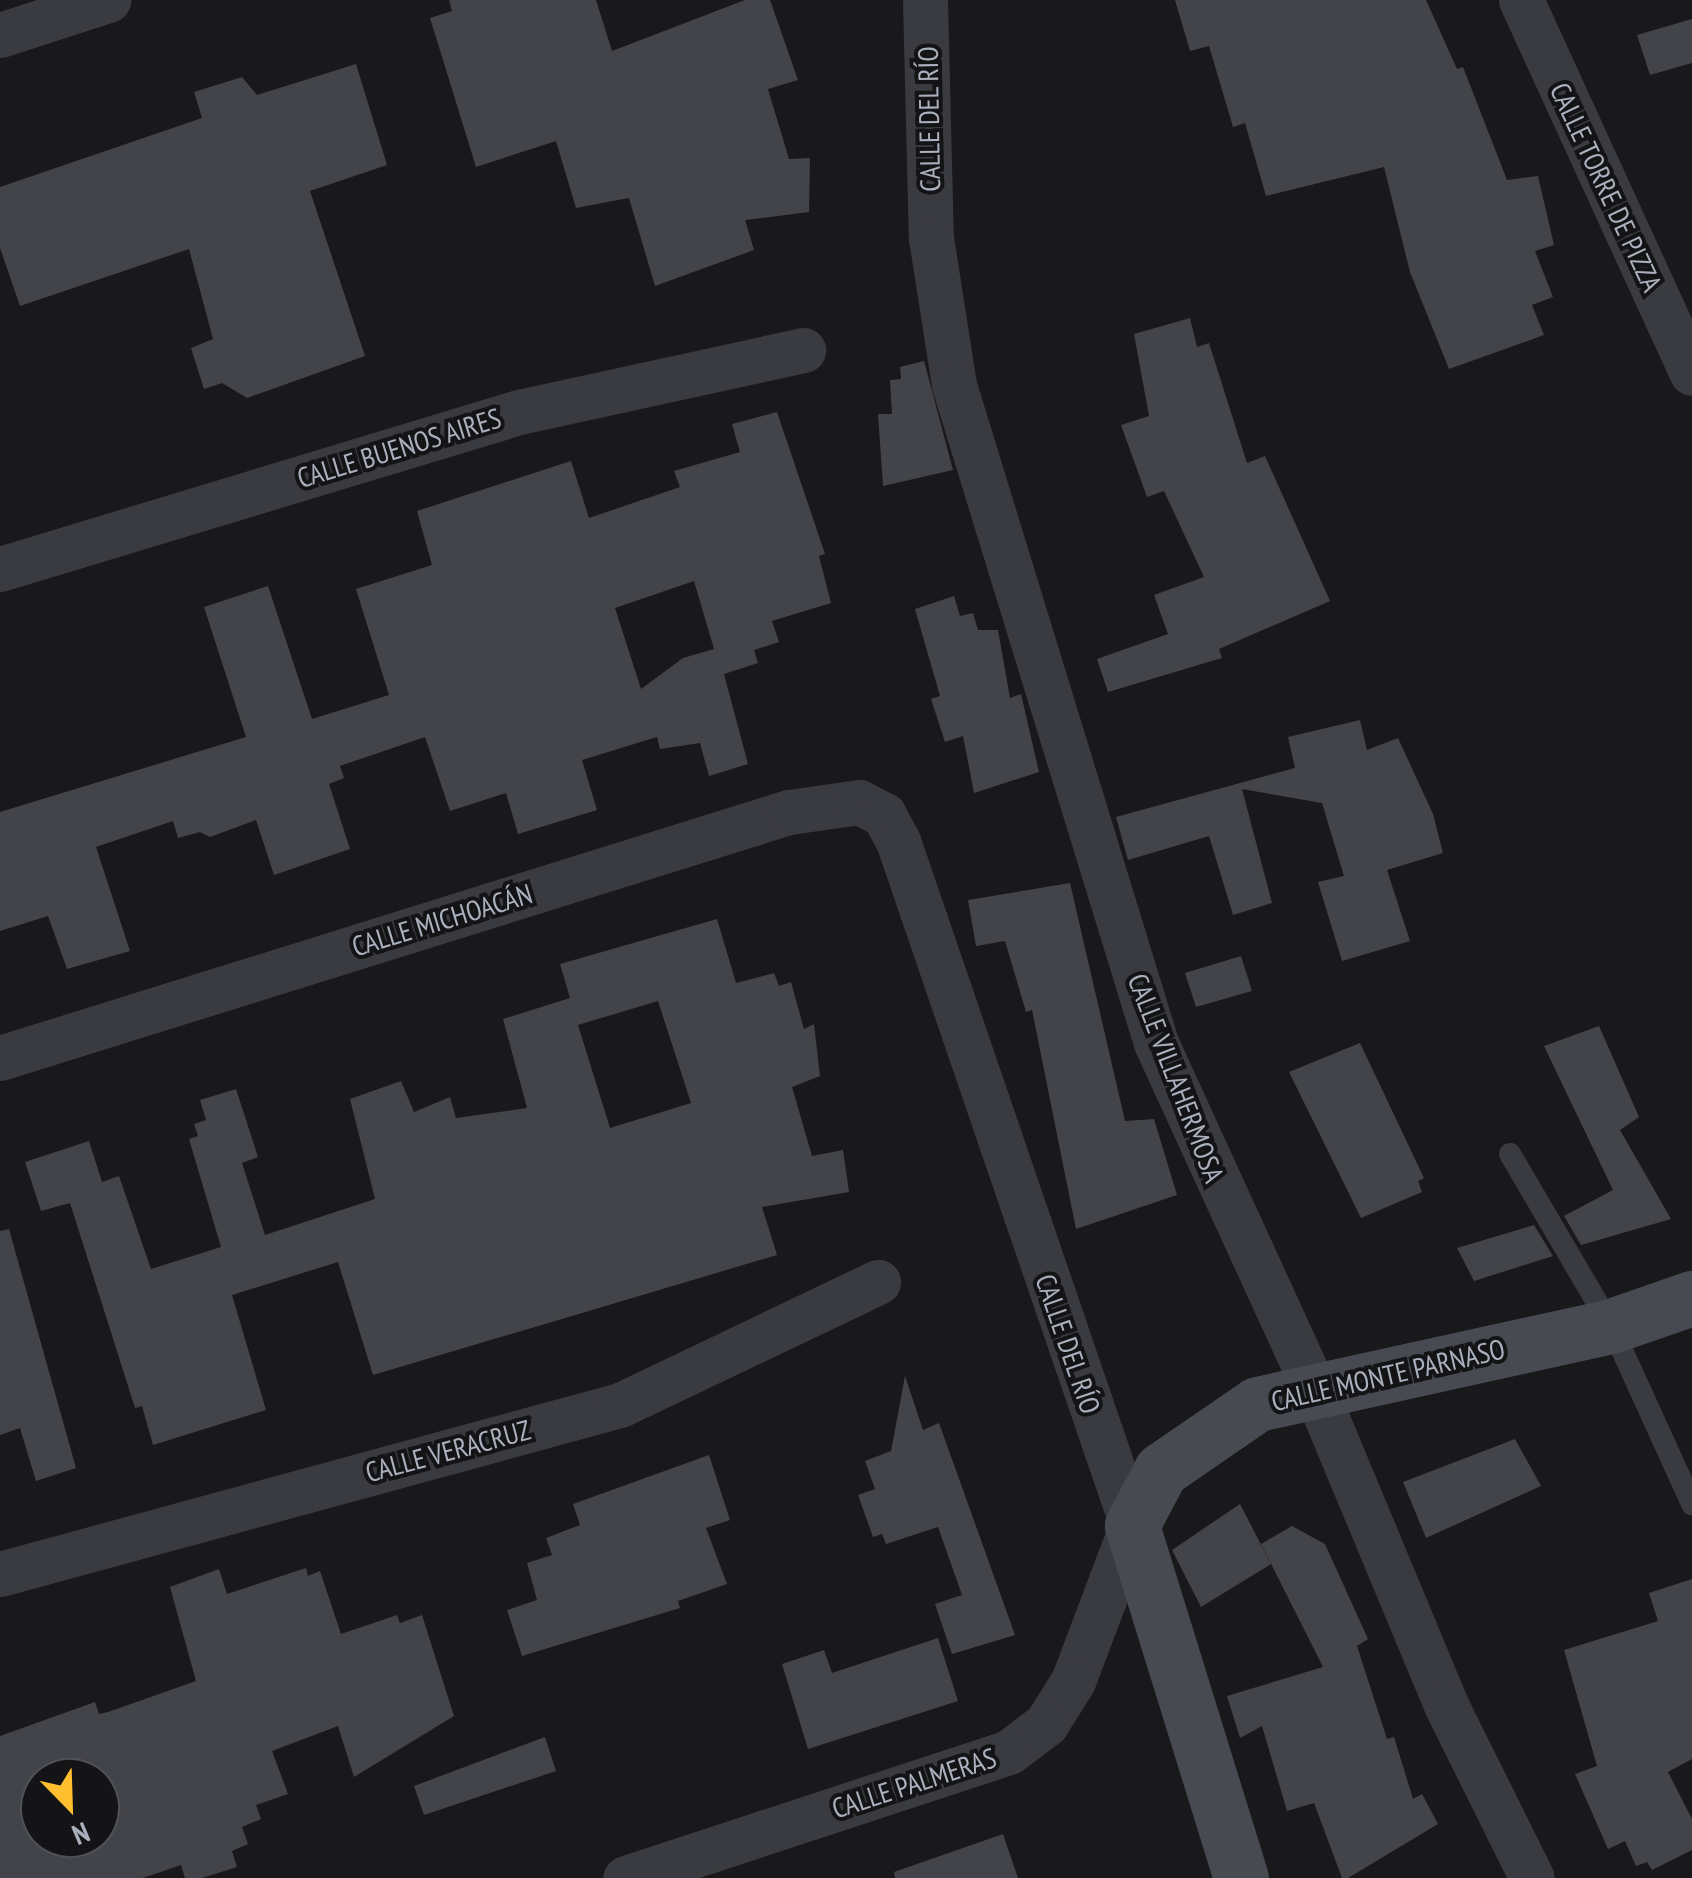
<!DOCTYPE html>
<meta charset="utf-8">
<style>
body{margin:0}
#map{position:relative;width:1692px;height:1878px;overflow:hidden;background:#19191c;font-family:"PT Sans Narrow",sans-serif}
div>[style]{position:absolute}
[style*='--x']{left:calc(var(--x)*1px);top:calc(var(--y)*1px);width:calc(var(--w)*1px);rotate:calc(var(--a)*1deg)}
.building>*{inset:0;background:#434449}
.lane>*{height:22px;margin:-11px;padding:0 11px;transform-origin:11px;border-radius:11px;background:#3a3b41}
.street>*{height:45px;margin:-22.5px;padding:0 22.5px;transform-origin:22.5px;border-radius:22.5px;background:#3a3b41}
.secondary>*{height:55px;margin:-27.5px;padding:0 27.5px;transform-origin:27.5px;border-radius:27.5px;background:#484a52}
span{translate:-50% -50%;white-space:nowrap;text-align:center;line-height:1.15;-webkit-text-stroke:8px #141417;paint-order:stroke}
.street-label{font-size:28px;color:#abb0bd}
.north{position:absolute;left:20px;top:1758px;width:100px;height:100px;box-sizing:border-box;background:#141417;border:2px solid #505259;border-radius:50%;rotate:157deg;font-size:28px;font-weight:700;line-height:40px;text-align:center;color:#abb0bd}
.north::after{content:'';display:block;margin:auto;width:35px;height:45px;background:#ffbf2e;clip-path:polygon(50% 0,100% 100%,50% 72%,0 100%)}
</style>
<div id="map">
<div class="building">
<div style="clip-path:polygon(449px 0,596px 0,612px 51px,745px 0,770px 0,798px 80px,768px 89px,789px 159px,810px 158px,809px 212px,745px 220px,754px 250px,655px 286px,629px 198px,576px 208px,556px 141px,476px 167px,430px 18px,452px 11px)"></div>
<div style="clip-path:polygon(1175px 0,1426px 0,1457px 69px,1463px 67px,1507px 180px,1538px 176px,1554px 245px,1535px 251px,1553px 297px,1532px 305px,1544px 335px,1449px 369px,1410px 272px,1384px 167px,1266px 196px,1245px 123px,1233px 127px,1209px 46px,1190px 51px)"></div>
<div style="clip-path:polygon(1692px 19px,1692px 63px,1650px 75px,1637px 35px)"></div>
<div style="clip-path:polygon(356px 64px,387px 165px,310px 191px,365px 356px,247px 398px,222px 383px,204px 389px,191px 348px,213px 339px,189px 249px,20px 306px,0 248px,0 187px,202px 118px,194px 92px,242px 77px,257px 95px)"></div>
<div style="clip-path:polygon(1190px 318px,1197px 347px,1209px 343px,1247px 463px,1265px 456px,1330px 601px,1219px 649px,1222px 658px,1108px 692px,1097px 659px,1168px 634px,1154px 595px,1204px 577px,1164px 491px,1147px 497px,1121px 425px,1149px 416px,1134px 334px)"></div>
<div style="clip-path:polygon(924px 361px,953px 470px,883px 486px,878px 414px,892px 414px,890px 380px,901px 379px,900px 367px)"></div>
<div style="clip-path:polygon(evenodd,777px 412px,825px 554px,819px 556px,831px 603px,772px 621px,779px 642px,754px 650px,758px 663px,724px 674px,748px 764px,709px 776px,700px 743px,660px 749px,657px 737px,582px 760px,597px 810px,518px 834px,506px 793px,450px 811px,425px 737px,340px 766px,344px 778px,329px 784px,350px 849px,274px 875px,256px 820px,210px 837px,200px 832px,178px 838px,173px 821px,96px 847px,130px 951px,67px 969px,48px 916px,0 931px,0 812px,246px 737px,204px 607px,268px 586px,312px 719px,389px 695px,356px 589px,432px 565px,417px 511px,571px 461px,589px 518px,680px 487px,674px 471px,740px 452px,732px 424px,777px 412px,694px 581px,714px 649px,683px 658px,641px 689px,615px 608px,694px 581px)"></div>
<div style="clip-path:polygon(954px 596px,960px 616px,973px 613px,978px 630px,998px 630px,1010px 698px,1021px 694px,1039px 772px,974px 793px,963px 736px,945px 742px,931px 699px,940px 696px,915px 609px)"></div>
<div style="clip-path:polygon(1360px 720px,1367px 750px,1398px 738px,1433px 814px,1443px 853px,1387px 870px,1410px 941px,1342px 961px,1318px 882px,1344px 876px,1322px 803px,1242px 789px,1272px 903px,1233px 915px,1209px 836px,1128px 860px,1116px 817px,1295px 768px,1288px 737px)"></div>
<div style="clip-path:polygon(1070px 883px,1125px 1121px,1154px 1119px,1177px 1195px,1076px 1229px,1032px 1010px,1026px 1012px,1005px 941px,976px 946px,968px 900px)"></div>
<div style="clip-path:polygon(evenodd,717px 919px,736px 983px,774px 973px,779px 986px,791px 982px,804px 1029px,814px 1024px,820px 1076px,792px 1087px,812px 1156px,843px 1150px,849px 1192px,762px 1207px,777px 1255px,373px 1375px,338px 1262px,232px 1295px,266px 1410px,153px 1445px,142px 1406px,135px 1408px,70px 1203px,41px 1211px,25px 1162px,89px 1141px,102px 1182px,119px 1176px,151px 1269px,221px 1247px,189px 1139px,198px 1136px,194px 1124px,206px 1120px,200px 1100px,236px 1089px,258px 1157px,242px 1163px,265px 1235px,375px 1199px,350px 1099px,401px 1081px,414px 1112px,450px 1097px,456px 1118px,527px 1108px,503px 1019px,570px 998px,560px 964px,717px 919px,658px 1001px,691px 1103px,610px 1128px,578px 1025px,658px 1001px)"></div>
<div style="clip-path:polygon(1241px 956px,1252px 991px,1196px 1007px,1185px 973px)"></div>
<div style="clip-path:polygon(1599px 1026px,1639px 1117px,1620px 1130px,1671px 1219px,1581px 1245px,1564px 1216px,1613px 1190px,1544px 1046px)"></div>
<div style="clip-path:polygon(1360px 1043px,1424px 1178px,1418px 1181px,1422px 1192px,1361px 1218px,1289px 1072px)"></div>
<div style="clip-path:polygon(1534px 1225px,1553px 1256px,1474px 1281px,1457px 1248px)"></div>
<div style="clip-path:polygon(9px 1229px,76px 1468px,36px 1481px,20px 1428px,0 1435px,0 1231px)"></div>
<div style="clip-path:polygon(905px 1376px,923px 1430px,939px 1423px,1015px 1635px,952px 1654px,935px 1604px,962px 1595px,938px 1527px,886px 1544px,882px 1534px,873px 1537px,858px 1495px,875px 1489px,865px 1461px,891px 1451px)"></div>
<div style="clip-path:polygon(1515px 1439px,1541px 1486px,1426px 1538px,1403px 1482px)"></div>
<div style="clip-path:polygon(709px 1455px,730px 1520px,706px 1528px,727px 1584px,678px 1601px,680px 1608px,522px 1656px,507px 1610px,537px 1600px,527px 1563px,552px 1555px,546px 1538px,580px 1525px,573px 1504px)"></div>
<div style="clip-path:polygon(1240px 1504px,1271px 1564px,1201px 1607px,1172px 1550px)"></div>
<div style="clip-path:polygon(1292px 1526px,1325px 1544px,1368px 1639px,1357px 1646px,1387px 1739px,1394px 1737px,1413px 1799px,1422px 1794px,1438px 1824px,1348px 1878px,1342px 1878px,1314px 1803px,1287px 1811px,1262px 1726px,1240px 1738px,1227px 1696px,1323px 1667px,1261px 1544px)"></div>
<div style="clip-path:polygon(evenodd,306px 1568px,308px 1576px,320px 1571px,341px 1634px,397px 1615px,400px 1623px,422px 1615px,454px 1716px,354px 1777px,338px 1726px,272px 1751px,288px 1794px,256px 1805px,261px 1819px,242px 1827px,248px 1844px,232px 1851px,237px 1867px,202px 1878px,185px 1878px,181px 1865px,143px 1878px,0 1878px,0 1736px,95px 1702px,99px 1714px,108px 1712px,196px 1681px,170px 1587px,219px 1569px,227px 1594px,306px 1568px,40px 1778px,100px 1778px,100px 1838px,40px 1838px,40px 1778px)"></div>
<div style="clip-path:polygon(1692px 1579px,1692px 1759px,1668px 1772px,1692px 1819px,1692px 1850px,1652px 1870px,1647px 1862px,1636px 1866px,1625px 1841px,1608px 1849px,1575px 1774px,1597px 1766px,1564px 1650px,1658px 1621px,1649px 1593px)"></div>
<div style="clip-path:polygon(938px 1638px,958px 1701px,808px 1749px,782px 1664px,824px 1650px,832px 1673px)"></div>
<div style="clip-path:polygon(545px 1737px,556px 1771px,424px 1815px,414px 1786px)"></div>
<div style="clip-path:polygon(1003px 1834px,1018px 1878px,895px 1878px,894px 1872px)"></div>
</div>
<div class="lane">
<div style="--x:1510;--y:1154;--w:199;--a:59.6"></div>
<div style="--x:1611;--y:1326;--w:196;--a:65.5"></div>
</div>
<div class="street">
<div style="--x:925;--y:0;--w:238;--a:88.6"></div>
<div style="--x:931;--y:238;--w:149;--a:81.1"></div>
<div style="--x:954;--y:385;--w:688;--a:72.93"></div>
<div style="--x:1156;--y:1043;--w:382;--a:65.4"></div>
<div style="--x:1315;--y:1390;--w:341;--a:67.4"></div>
<div style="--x:1446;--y:1705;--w:193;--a:63.6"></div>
<div style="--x:1521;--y:0;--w:410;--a:65.4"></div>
<div style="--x:0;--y:35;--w:114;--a:-18"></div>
<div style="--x:0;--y:569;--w:542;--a:-16.83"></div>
<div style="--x:519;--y:412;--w:291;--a:-12.3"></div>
<div style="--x:0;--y:1058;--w:826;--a:-17.32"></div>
<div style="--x:789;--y:812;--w:71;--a:-8.1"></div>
<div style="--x:859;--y:802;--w:28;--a:27"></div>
<div style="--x:884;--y:815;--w:30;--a:62"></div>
<div style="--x:898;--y:841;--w:723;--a:71.11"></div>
<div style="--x:1132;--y:1525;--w:167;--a:110.7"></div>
<div style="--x:1073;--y:1681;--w:51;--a:122.1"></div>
<div style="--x:1046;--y:1724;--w:46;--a:142.9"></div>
<div style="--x:1009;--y:1752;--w:404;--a:161.8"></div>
<div style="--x:0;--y:1574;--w:643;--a:-15.25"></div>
<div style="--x:620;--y:1405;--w:286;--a:-25.5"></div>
</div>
<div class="secondary">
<div style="--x:1241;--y:1878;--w:369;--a:-107.2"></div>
<div style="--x:1132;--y:1525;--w:62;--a:-62.2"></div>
<div style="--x:1161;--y:1470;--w:116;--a:-34.5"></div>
<div style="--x:1257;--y:1404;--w:362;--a:-12.4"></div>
<div style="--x:1611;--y:1326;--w:86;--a:-19.1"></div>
</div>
<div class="street-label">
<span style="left:929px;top:119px;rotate:-91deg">CALLE DEL RÍO</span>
<span style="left:1606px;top:187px;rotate:65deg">CALLE TORRE DE PIZZA</span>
<span style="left:399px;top:448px;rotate:-17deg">CALLE BUENOS AIRES</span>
<span style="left:442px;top:920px;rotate:-17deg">CALLE MICHOACÁN</span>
<span style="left:1176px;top:1078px;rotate:69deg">CALLE VILLAHERMOSA</span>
<span style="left:1068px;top:1344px;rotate:71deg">CALLE DEL RÍO</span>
<span style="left:1388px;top:1375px;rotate:-13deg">CALLE MONTE PARNASO</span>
<span style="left:448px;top:1451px;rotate:-15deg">CALLE VERACRUZ</span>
<span style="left:914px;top:1783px;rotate:-18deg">CALLE PALMERAS</span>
</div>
<div class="north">N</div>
</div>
